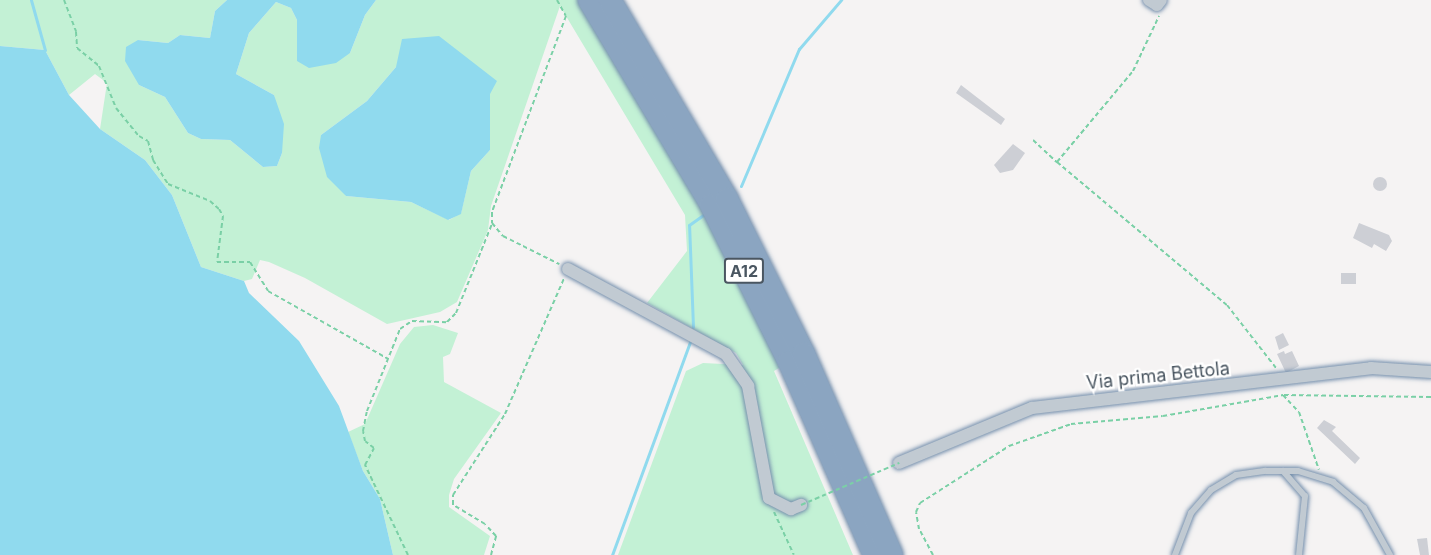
<!DOCTYPE html>
<style>
body{margin:0}
#map{position:relative;width:1431px;height:555px;overflow:hidden;background:#f5f3f3;font-family:Inter,sans-serif}
div>[style]{position:absolute}
[style*='--x']{left:calc(var(--x)*1px);top:calc(var(--y)*1px);width:calc(var(--w)*1px);rotate:calc(var(--a)*1deg)}
.green>*{inset:0;background:#c3f1d5}
.water>*{inset:0;background:#90daee}
.stream>*{height:3px;margin:-1.5px;padding:0 1.5px;transform-origin:1.5px;border-radius:1.5px;background:#90daee}
.building>*{inset:0;background:#cdcfd5}
.round{border-radius:50%}
.path>*{height:2px;margin-top:-1px;transform-origin:0;background:repeating-linear-gradient(90deg,#7ad0a6 0 4.5px,transparent 0 7.5px)}
.roads{filter:drop-shadow(0 0 2px #7690ad) drop-shadow(0 0 2px #7690ad)}
.service>*{height:6px;margin:-3px;padding:0 3px;transform-origin:3px;border-radius:3px;background:#c1cad2}
.minor>*{height:12px;margin:-6px;padding:0 6px;transform-origin:6px;border-radius:6px;background:#c1cad2}
.motorway>*{height:22px;margin:-11px;padding:0 11px;transform-origin:11px;border-radius:11px;background:#8ba5c1}
.path-bridge>*{height:2px;margin-top:-1px;transform-origin:0;background:repeating-linear-gradient(90deg,#7ad0a6 0 4.5px,transparent 0 7.5px)}
span{translate:-50% -50%;white-space:nowrap;text-align:center;line-height:1.15;-webkit-text-stroke:4.5px #fff;paint-order:stroke}
.shield-label span{padding:2px 4px;background:#fff;border:2px solid;border-radius:4px;-webkit-text-stroke-width:0}
.shield-label{font-size:16px;color:#4a5661;font-weight:700}
.street-label{font-size:18px;color:#4a5661}
</style>
<div id="map">
<div class="green">
<div style="clip-path:polygon(evenodd,0 0,227px 0,215px 11px,210px 38px,180px 35px,168px 43px,138px 40px,139px 85px,165px 97px,188px 133px,201px 139px,230px 140px,263px 167px,277px 166px,282px 153px,274px 95px,236px 74px,249px 33px,276px 2px,291px 8px,297px 20px,297px 61px,350px 53px,365px 15px,376px 0,589px 0,789px 362px,774px 371px,853px 555px,618px 555px,686px 371px,703px 363px,743px 365px,736px 353px,647px 303px,687px 251px,685px 215px,560px 6px,491px 206px,488px 230px,457px 302px,440px 312px,387px 324px,305px 278px,269px 262px,260px 260px,252px 279px,244px 281px,201px 267px,172px 195px,145px 160px,100px 129px,107px 83px,95px 74px,69px 95px,45px 50px,0 46px,0 0,396px 67px,490px 94px,490px 150px,471px 171px,461px 213px,449px 220px,411px 202px,346px 196px,321px 135px,367px 101px,396px 67px)"></div>
<div style="clip-path:polygon(433px 325px,458px 333px,450px 354px,443px 357px,444px 382px,501px 413px,454px 479px,449px 495px,449px 507px,490px 536px,484px 555px,393px 555px,380px 499px,363px 471px,348px 432px,365px 424px,400px 344px,414px 327px)"></div>
</div>
<div class="water">
<div style="clip-path:polygon(227px 0,376px 0,365px 15px,350px 53px,336px 63px,309px 68px,297px 61px,297px 20px,291px 8px,276px 2px,249px 33px,236px 74px,274px 95px,284px 124px,282px 153px,277px 166px,263px 167px,230px 140px,201px 139px,188px 133px,165px 97px,139px 85px,125px 61px,126px 47px,138px 40px,168px 43px,180px 35px,210px 38px,215px 11px)"></div>
<div style="clip-path:polygon(439px 36px,497px 81px,490px 94px,490px 150px,471px 171px,461px 214px,448px 220px,411px 202px,346px 196px,327px 177px,319px 148px,321px 135px,367px 101px,396px 67px,402px 39px)"></div>
<div style="clip-path:polygon(0 46px,45px 50px,69px 95px,100px 129px,145px 160px,172px 195px,201px 267px,244px 281px,249px 293px,299px 341px,339px 406px,363px 471px,380px 499px,393px 555px,0 555px)"></div>
</div>
<div class="stream">
<div style="--x:31;--y:0;--w:52;--a:74.4"></div>
<div style="--x:741;--y:186;--w:149;--a:-67.1"></div>
<div style="--x:799;--y:49;--w:65;--a:-49.4"></div>
<div style="--x:693;--y:327;--w:102;--a:-92.2"></div>
<div style="--x:689;--y:225;--w:19;--a:-35"></div>
<div style="--x:612;--y:555;--w:230;--a:-69.9"></div>
</div>
<div class="building">
<div style="clip-path:polygon(961px 85px,1005px 119px,1001px 125px,956px 93px)"></div>
<div style="clip-path:polygon(1013px 144px,1025px 153px,1013px 170px,1000px 173px,994px 165px)"></div>
<div class="round" style="left:1373px;top:177px;width:14px;height:14px"></div>
<div style="clip-path:polygon(1359px 223px,1389px 235px,1392px 241px,1386px 251px,1374px 244px,1372px 248px,1353px 238px)"></div>
<div style="clip-path:polygon(1341px 273px,1356px 273px,1356px 284px,1341px 284px)"></div>
<div style="clip-path:polygon(1283px 333px,1289px 345px,1279px 350px,1275px 337px)"></div>
<div style="clip-path:polygon(1284px 351px,1285px 354px,1292px 351px,1299px 366px,1286px 373px,1277px 354px)"></div>
<div style="clip-path:polygon(1324px 420px,1336px 427px,1332px 431px,1360px 458px,1355px 464px,1317px 428px)"></div>
<div style="clip-path:polygon(1427px 538px,1429px 555px,1420px 555px,1417px 539px)"></div>
</div>
<div class="path">
<div style="--x:64;--y:0;--w:34;--a:69"></div>
<div style="--x:76;--y:32;--w:16;--a:86"></div>
<div style="--x:77;--y:48;--w:28;--a:39"></div>
<div style="--x:99;--y:66;--w:45;--a:68"></div>
<div style="--x:116;--y:108;--w:36;--a:51"></div>
<div style="--x:139;--y:136;--w:10;--a:29"></div>
<div style="--x:148;--y:141;--w:20;--a:75"></div>
<div style="--x:153;--y:160;--w:28;--a:58"></div>
<div style="--x:168;--y:184;--w:45;--a:22"></div>
<div style="--x:210;--y:201;--w:12;--a:42"></div>
<div style="--x:219;--y:209;--w:8;--a:60"></div>
<div style="--x:223;--y:216;--w:46;--a:97.4"></div>
<div style="--x:217;--y:262;--w:33;--a:0"></div>
<div style="--x:250;--y:262;--w:34;--a:58"></div>
<div style="--x:268;--y:291;--w:138;--a:29.5"></div>
<div style="--x:557;--y:0;--w:18;--a:61"></div>
<div style="--x:566;--y:16;--w:210;--a:110.7"></div>
<div style="--x:492;--y:212;--w:11;--a:90"></div>
<div style="--x:492;--y:223;--w:17;--a:50"></div>
<div style="--x:503;--y:236;--w:63;--a:26.6"></div>
<div style="--x:1033;--y:140;--w:33;--a:43"></div>
<div style="--x:1057;--y:162;--w:119;--a:-50.1"></div>
<div style="--x:1133;--y:71;--w:61;--a:-64.7"></div>
<div style="--x:1057;--y:162;--w:222;--a:40.1"></div>
<div style="--x:1227;--y:305;--w:80;--a:52.1"></div>
<div style="--x:1284;--y:395;--w:147;--a:0.8"></div>
<div style="--x:774;--y:512;--w:47;--a:65.1"></div>
<div style="--x:408;--y:555;--w:100;--a:-115.5"></div>
<div style="--x:365;--y:465;--w:19;--a:-62"></div>
<div style="--x:374;--y:448;--w:11;--a:-142"></div>
<div style="--x:365;--y:441;--w:10;--a:-101"></div>
<div style="--x:363;--y:431;--w:20;--a:-79"></div>
<div style="--x:367;--y:411;--w:88;--a:-68.1"></div>
<div style="--x:400;--y:329;--w:14;--a:-34"></div>
<div style="--x:412;--y:321;--w:35;--a:2"></div>
<div style="--x:447;--y:322;--w:13;--a:-45"></div>
<div style="--x:456;--y:313;--w:96;--a:-68"></div>
<div style="--x:491;--y:555;--w:20;--a:-75"></div>
<div style="--x:496;--y:536;--w:16;--a:-133"></div>
<div style="--x:485;--y:524;--w:37;--a:-149"></div>
<div style="--x:453;--y:505;--w:10;--a:-90"></div>
<div style="--x:453;--y:495;--w:96;--a:-57.3"></div>
<div style="--x:505;--y:414;--w:148;--a:-66.5"></div>
<div style="--x:933;--y:555;--w:30;--a:-118"></div>
<div style="--x:919;--y:529;--w:17;--a:-100"></div>
<div style="--x:916;--y:512;--w:10;--a:-66"></div>
<div style="--x:920;--y:503;--w:106;--a:-32.6"></div>
<div style="--x:1009;--y:446;--w:66;--a:-19.5"></div>
<div style="--x:1071;--y:424;--w:92;--a:-5"></div>
<div style="--x:1163;--y:416;--w:122;--a:-9.9"></div>
<div style="--x:1283;--y:395;--w:23;--a:47"></div>
<div style="--x:1299;--y:412;--w:61;--a:71"></div>
</div>
<div class="roads">
<div class="service">
<div style="--x:1283;--y:471;--w:33;--a:49"></div>
<div style="--x:1305;--y:496;--w:59;--a:95.8"></div>
<div style="--x:1175;--y:555;--w:45;--a:-69.1"></div>
<div style="--x:1191;--y:513;--w:30;--a:-49"></div>
<div style="--x:1211;--y:490;--w:29;--a:-31"></div>
<div style="--x:1236;--y:475;--w:30;--a:-8"></div>
<div style="--x:1266;--y:471;--w:32;--a:0"></div>
<div style="--x:1298;--y:471;--w:37;--a:17"></div>
<div style="--x:1333;--y:482;--w:40;--a:40"></div>
<div style="--x:1364;--y:508;--w:54;--a:61"></div>
</div>
<div class="minor">
<div style="--x:1149;--y:0;--w:9;--a:32"></div>
<div style="--x:1157;--y:5;--w:6;--a:-51"></div>
<div style="--x:568;--y:269;--w:179;--a:28.3"></div>
<div style="--x:726;--y:354;--w:39;--a:55"></div>
<div style="--x:748;--y:386;--w:114;--a:79.4"></div>
<div style="--x:769;--y:498;--w:25;--a:27"></div>
<div style="--x:791;--y:509;--w:11;--a:-22"></div>
<div style="--x:899;--y:463;--w:144;--a:-22.5"></div>
<div style="--x:1032;--y:408;--w:341;--a:-6.7"></div>
<div style="--x:1371;--y:368;--w:60;--a:3.8"></div>
</div>
<div class="motorway">
<div style="--x:589;--y:0;--w:239;--a:59.2"></div>
<div style="--x:711;--y:205;--w:175;--a:63.6"></div>
<div style="--x:789;--y:362;--w:211;--a:66.2"></div>
<div style="--x:610;--y:0;--w:231;--a:59.5"></div>
<div style="--x:727;--y:199;--w:173;--a:63.6"></div>
<div style="--x:804;--y:354;--w:219;--a:66.4"></div>
</div>
</div>
<div class="path-bridge">
<div style="--x:801;--y:505;--w:107;--a:-23.2"></div>
</div>
<div class="shield-label">
<span style="left:744px;top:271px">A12</span>
</div>
<div class="street-label">
<span style="left:1158px;top:376px;rotate:-6deg">Via prima Bettola</span>
</div>
</div>
